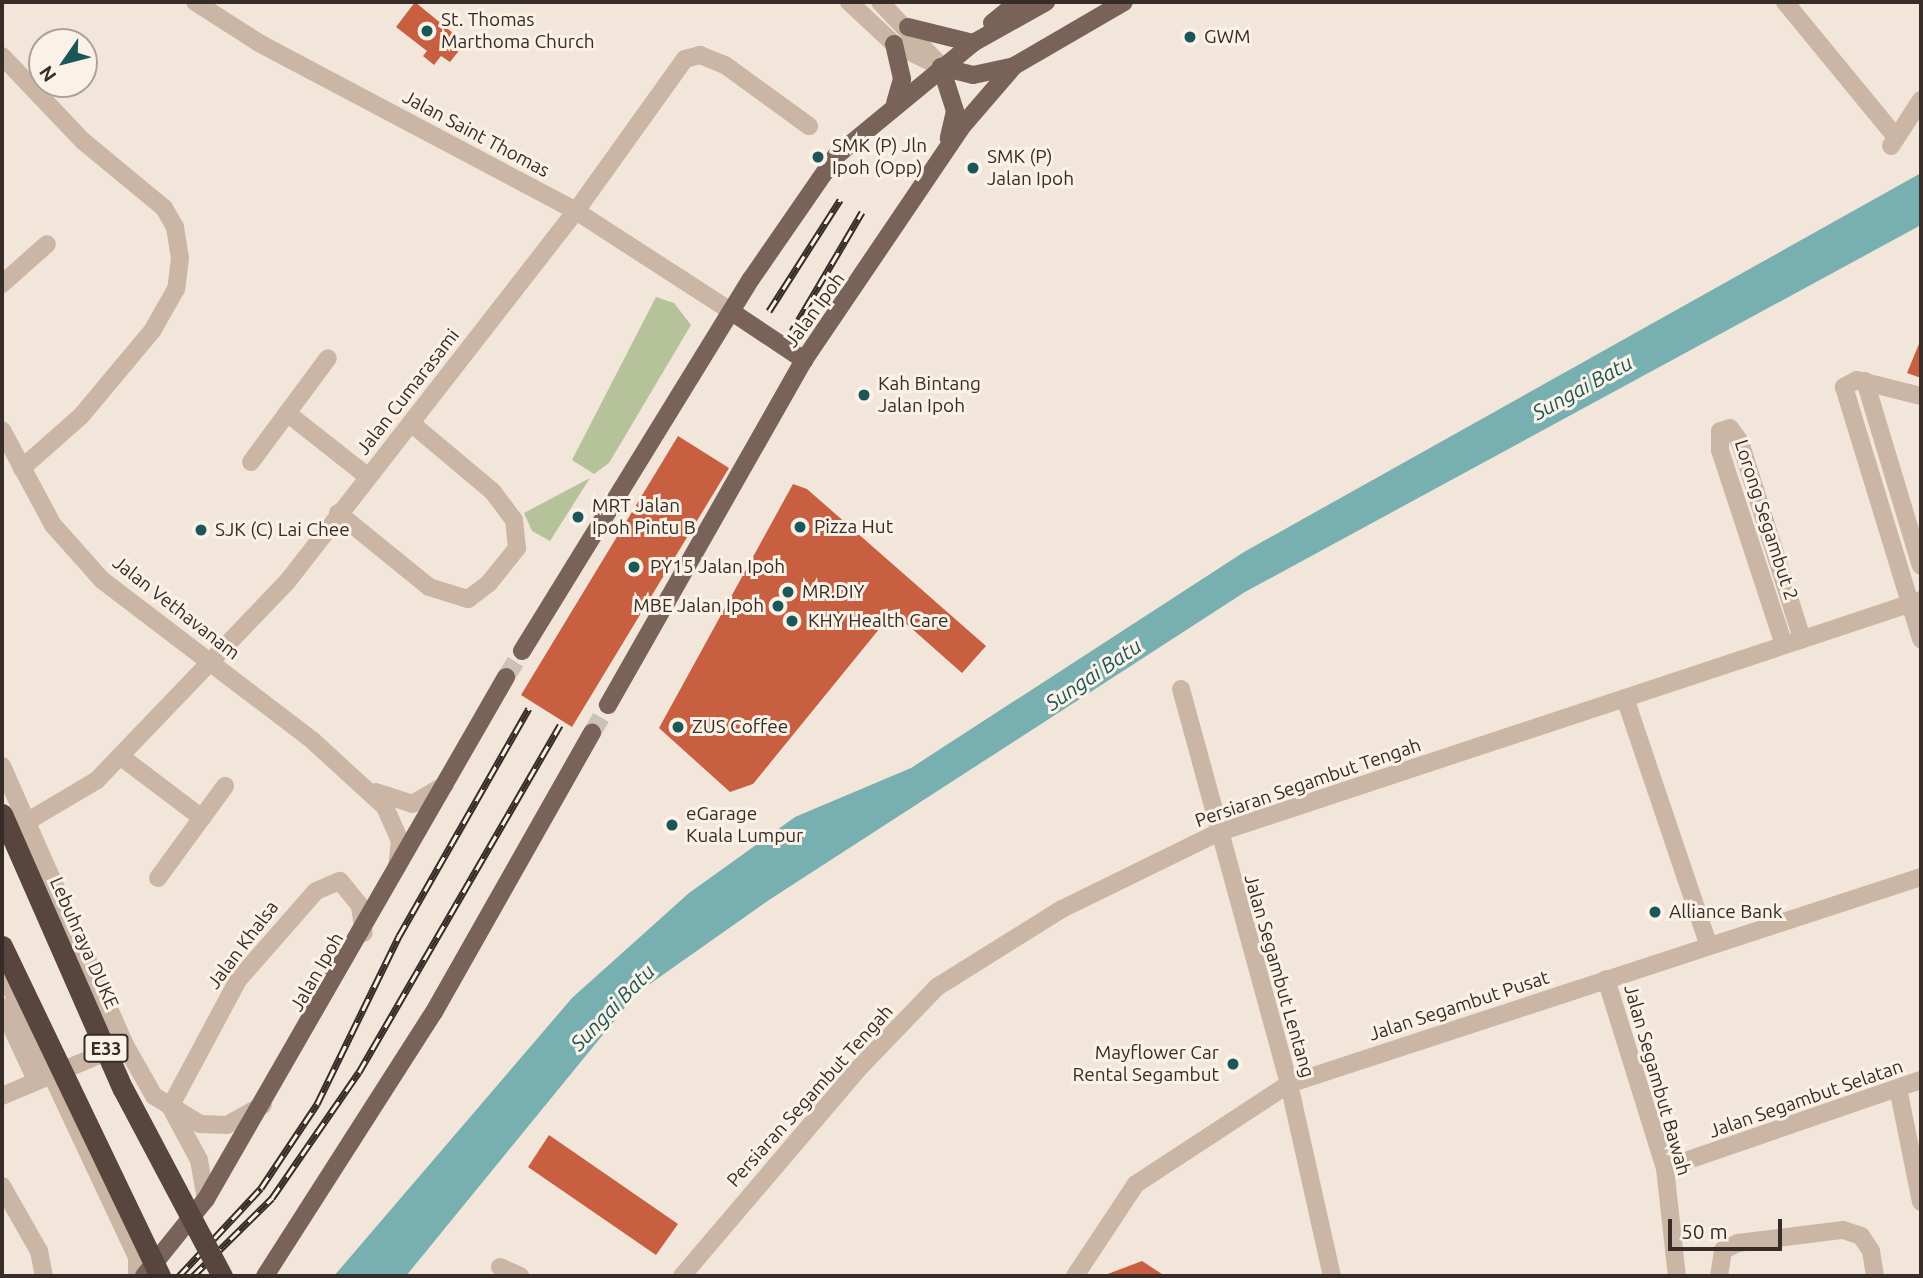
<!DOCTYPE html>
<style>
body{margin:0}
#map{position:relative;width:1923px;height:1278px;overflow:hidden;background:#f2e6da;font-family:Ubuntu,sans-serif}
div>[style]{position:absolute}
[style*='--x']{left:calc(var(--x)*1px);top:calc(var(--y)*1px);width:calc(var(--w)*1px);rotate:calc(var(--a)*1deg)}
.green>*{inset:0;background:#b5c29a}
.water>*{inset:0;background:#78afb0}
.building>*{inset:0;background:#c95f41}
.major-tunnel>*{height:18px;margin-top:-9px;transform-origin:0;background:repeating-linear-gradient(90deg,#cdc1b6 0 18px,transparent 0 27px)}
.minor>*{height:18px;margin:-9px;padding:0 9px;transform-origin:9px;border-radius:9px;background:#cbb6a6}
.major>*{height:18px;margin:-9px;padding:0 9px;transform-origin:9px;border-radius:9px;background:#796258}
.rail>*{height:7px;margin-top:-3.5px;transform-origin:0;background:repeating-linear-gradient(90deg,#faf1e7 0 13px,#372c27 0 26px);box-sizing:border-box;border-block:2px solid #372c27}
.highway-bridge>*{height:21px;margin:-10.5px;padding:0 10.5px;transform-origin:10.5px;border-radius:10.5px;background:#58453e}
.dots>*{width:19px;height:19px;translate:-50% -50%;box-sizing:border-box;border:4px solid #faf1e7;border-radius:50%}
span{translate:-50% -50%;white-space:nowrap;text-align:center;line-height:1.15;-webkit-text-stroke:6px #faf1e7;paint-order:stroke}
.shield-label span{padding:2px 5px;background:#faf1e7;border:2px solid;border-radius:5px;-webkit-text-stroke-width:0}
.shield-label{font-size:18px;color:#372c27;font-weight:700}
.poi-label{font-size:19px;color:#372c27}
.left{translate:0 -50%;text-align:left}
.right{translate:-100% -50%;text-align:right}
.street-label{font-size:19px;color:#372c27}
.water-label{font-size:21px;color:#1b5759;font-style:italic}
.frame{position:absolute;inset:0;border:4px solid #372c27;pointer-events:none}
.north{position:absolute;left:28px;top:28px;width:70px;height:70px;box-sizing:border-box;background:#faf1e7;border:2px solid #aca29a;border-radius:50%;rotate:235deg;font-size:19px;font-weight:700;line-height:28px;text-align:center;color:#372c27}
.north::after{content:'';display:block;margin:auto;width:24px;height:32px;background:#1b5759;clip-path:polygon(50% 0,100% 100%,50% 72%,0 100%)}
.scale{position:absolute;left:1668px;top:1219px;width:114px;height:32px;box-sizing:border-box;border:4px solid #372c27;border-top:0;padding-left:9px;font-size:21px;line-height:24px;white-space:nowrap;color:#372c27;-webkit-text-stroke:5px #faf1e7;paint-order:stroke}
</style>
<div id="map">
<div class="green">
<div style="clip-path:polygon(656px 297px,674px 303px,691px 325px,609px 463px,594px 474px,572px 460px)"></div>
<div style="clip-path:polygon(590px 478px,550px 541px,532px 531px,524px 513px)"></div>
</div>
<div class="water">
<div style="clip-path:polygon(1921px 173px,1921px 225px,1245px 592px,769px 900px,637px 993px,406px 1276px,334px 1276px,572px 998px,689px 893px,795px 817px,911px 768px,1244px 552px)"></div>
</div>
<div class="building">
<div style="clip-path:polygon(415px 2px,465px 43px,450px 62px,441px 56px,434px 65px,423px 56px,427px 51px,396px 27px)"></div>
<div style="clip-path:polygon(1921px 339px,1921px 378px,1907px 373px)"></div>
<div style="clip-path:polygon(678px 436px,729px 468px,572px 727px,521px 695px)"></div>
<div style="clip-path:polygon(793px 484px,807px 489px,986px 646px,962px 673px,893px 612px,753px 784px,730px 792px,659px 728px)"></div>
<div style="clip-path:polygon(549px 1135px,678px 1224px,656px 1255px,528px 1167px)"></div>
<div style="clip-path:polygon(1142px 1261px,1165px 1276px,1106px 1276px,1105px 1275px)"></div>
</div>
<div class="major-tunnel">
<div style="--x:506;--y:677;--w:31;--a:-58"></div>
<div style="--x:592;--y:733;--w:32;--a:-60"></div>
</div>
<div class="minor">
<div style="--x:195;--y:2;--w:76;--a:32.6"></div>
<div style="--x:259;--y:43;--w:359;--a:27.9"></div>
<div style="--x:576;--y:211;--w:186;--a:32.9"></div>
<div style="--x:849;--y:2;--w:62;--a:43"></div>
<div style="--x:894;--y:44;--w:52;--a:26.1"></div>
<div style="--x:880;--y:2;--w:87;--a:46.4"></div>
<div style="--x:1785;--y:2;--w:173;--a:50.6"></div>
<div style="--x:2;--y:56;--w:117;--a:46.4"></div>
<div style="--x:83;--y:141;--w:105;--a:39.6"></div>
<div style="--x:164;--y:208;--w:22;--a:60"></div>
<div style="--x:175;--y:227;--w:31;--a:81"></div>
<div style="--x:180;--y:258;--w:31;--a:97"></div>
<div style="--x:176;--y:289;--w:48;--a:119.7"></div>
<div style="--x:152;--y:331;--w:111;--a:129.9"></div>
<div style="--x:81;--y:416;--w:79;--a:138.6"></div>
<div style="--x:1891;--y:146;--w:55;--a:-56.9"></div>
<div style="--x:2;--y:284;--w:60;--a:-41.6"></div>
<div style="--x:1865;--y:381;--w:193;--a:73.2"></div>
<div style="--x:1921;--y:396;--w:66;--a:-166"></div>
<div style="--x:1857;--y:380;--w:15;--a:152"></div>
<div style="--x:1844;--y:387;--w:264;--a:73"></div>
<div style="--x:287;--y:413;--w:102;--a:38.2"></div>
<div style="--x:2;--y:430;--w:108;--a:61.8"></div>
<div style="--x:53;--y:525;--w:74;--a:48.3"></div>
<div style="--x:102;--y:580;--w:265;--a:37.3"></div>
<div style="--x:313;--y:741;--w:98;--a:42.5"></div>
<div style="--x:385;--y:807;--w:36;--a:66"></div>
<div style="--x:400;--y:840;--w:27;--a:96"></div>
<div style="--x:251;--y:462;--w:129;--a:-53.5"></div>
<div style="--x:338;--y:513;--w:117;--a:39.1"></div>
<div style="--x:429;--y:587;--w:41;--a:17.1"></div>
<div style="--x:468;--y:599;--w:26;--a:-37"></div>
<div style="--x:489;--y:583;--w:45;--a:-51.3"></div>
<div style="--x:517;--y:548;--w:28;--a:-96"></div>
<div style="--x:514;--y:520;--w:36;--a:-127"></div>
<div style="--x:492;--y:491;--w:106;--a:-140"></div>
<div style="--x:1784;--y:645;--w:205;--a:-108.2"></div>
<div style="--x:1720;--y:450;--w:19;--a:-90"></div>
<div style="--x:1720;--y:431;--w:10;--a:-17"></div>
<div style="--x:1730;--y:428;--w:17;--a:54"></div>
<div style="--x:1740;--y:442;--w:207;--a:72.5"></div>
<div style="--x:1181;--y:689;--w:409;--a:74.7"></div>
<div style="--x:1289;--y:1084;--w:197;--a:77.4"></div>
<div style="--x:1625;--y:698;--w:259;--a:71.3"></div>
<div style="--x:120;--y:756;--w:103;--a:37.1"></div>
<div style="--x:2;--y:766;--w:305;--a:66.2"></div>
<div style="--x:125;--y:1045;--w:59;--a:60.4"></div>
<div style="--x:154;--y:1096;--w:54;--a:31.3"></div>
<div style="--x:200;--y:1124;--w:27;--a:2"></div>
<div style="--x:227;--y:1125;--w:41;--a:-29.1"></div>
<div style="--x:376;--y:792;--w:38;--a:18"></div>
<div style="--x:412;--y:804;--w:38;--a:-30"></div>
<div style="--x:28;--y:821;--w:80;--a:-30.7"></div>
<div style="--x:97;--y:780;--w:274;--a:-46.2"></div>
<div style="--x:287;--y:582;--w:470;--a:-52.1"></div>
<div style="--x:576;--y:211;--w:187;--a:-54.4"></div>
<div style="--x:685;--y:59;--w:16;--a:-15"></div>
<div style="--x:700;--y:55;--w:27;--a:22"></div>
<div style="--x:725;--y:65;--w:104;--a:36"></div>
<div style="--x:158;--y:878;--w:114;--a:-53.9"></div>
<div style="--x:2;--y:969;--w:318;--a:64.9"></div>
<div style="--x:137;--y:1257;--w:19;--a:90"></div>
<div style="--x:1606;--y:979;--w:198;--a:72.7"></div>
<div style="--x:1665;--y:1168;--w:109;--a:83.7"></div>
<div style="--x:2;--y:1007;--w:81;--a:65"></div>
<div style="--x:1898;--y:1088;--w:116;--a:78.6"></div>
<div style="--x:2;--y:1096;--w:126;--a:-22.9"></div>
<div style="--x:170;--y:1107;--w:144;--a:-61.8"></div>
<div style="--x:238;--y:980;--w:118;--a:-48.8"></div>
<div style="--x:316;--y:891;--w:26;--a:-23"></div>
<div style="--x:340;--y:881;--w:32;--a:51"></div>
<div style="--x:360;--y:906;--w:27;--a:82"></div>
<div style="--x:172;--y:1110;--w:57;--a:61.6"></div>
<div style="--x:199;--y:1160;--w:40;--a:80"></div>
<div style="--x:1665;--y:1168;--w:271;--a:-19"></div>
<div style="--x:2;--y:1186;--w:75;--a:60.4"></div>
<div style="--x:39;--y:1251;--w:25;--a:79"></div>
<div style="--x:500;--y:1267;--w:22;--a:24"></div>
<div style="--x:682;--y:1276;--w:276;--a:-49.6"></div>
<div style="--x:861;--y:1066;--w:110;--a:-46.1"></div>
<div style="--x:937;--y:987;--w:147;--a:-32"></div>
<div style="--x:1062;--y:909;--w:173;--a:-26.1"></div>
<div style="--x:1217;--y:833;--w:742;--a:-18.31"></div>
<div style="--x:1075;--y:1276;--w:110;--a:-56.5"></div>
<div style="--x:1136;--y:1184;--w:183;--a:-33.2"></div>
<div style="--x:1289;--y:1084;--w:665;--a:-18.14"></div>
<div style="--x:1719;--y:1276;--w:26;--a:-81"></div>
<div style="--x:1723;--y:1250;--w:17;--a:-25"></div>
<div style="--x:1738;--y:1243;--w:106;--a:-7.1"></div>
<div style="--x:1843;--y:1230;--w:19;--a:18"></div>
<div style="--x:1861;--y:1236;--w:18;--a:56"></div>
<div style="--x:1871;--y:1251;--w:25;--a:81"></div>
</div>
<div class="major">
<div style="--x:992;--y:23;--w:33;--a:-39"></div>
<div style="--x:908;--y:27;--w:67;--a:13.8"></div>
<div style="--x:894;--y:44;--w:36;--a:77"></div>
<div style="--x:902;--y:79;--w:25;--a:106"></div>
<div style="--x:941;--y:67;--w:46;--a:72.3"></div>
<div style="--x:955;--y:111;--w:28;--a:103"></div>
<div style="--x:941;--y:67;--w:33;--a:14"></div>
<div style="--x:973;--y:75;--w:39;--a:-12"></div>
<div style="--x:732;--y:312;--w:87;--a:33.7"></div>
<div style="--x:522;--y:651;--w:437;--a:-58.4"></div>
<div style="--x:751;--y:279;--w:150;--a:-55.4"></div>
<div style="--x:836;--y:156;--w:178;--a:-39.5"></div>
<div style="--x:973;--y:43;--w:84;--a:-29.3"></div>
<div style="--x:608;--y:705;--w:397;--a:-60.4"></div>
<div style="--x:804;--y:360;--w:285;--a:-55.9"></div>
<div style="--x:964;--y:124;--w:77;--a:-49.2"></div>
<div style="--x:1014;--y:66;--w:127;--a:-30.2"></div>
<div style="--x:144;--y:1276;--w:99;--a:-51.2"></div>
<div style="--x:206;--y:1199;--w:602;--a:-60.11"></div>
<div style="--x:265;--y:1276;--w:313;--a:-57.4"></div>
<div style="--x:434;--y:1012;--w:321;--a:-60.5"></div>
</div>
<div class="rail">
<div style="--x:769;--y:311;--w:132;--a:-57.4"></div>
<div style="--x:792;--y:331;--w:138;--a:-59.5"></div>
<div style="--x:179;--y:1276;--w:120;--a:-47"></div>
<div style="--x:261;--y:1188;--w:101;--a:-56.3"></div>
<div style="--x:317;--y:1104;--w:187;--a:-64"></div>
<div style="--x:399;--y:936;--w:262;--a:-60.3"></div>
<div style="--x:193;--y:1276;--w:111;--a:-44.6"></div>
<div style="--x:272;--y:1198;--w:153;--a:-55.4"></div>
<div style="--x:359;--y:1072;--w:401;--a:-59.9"></div>
</div>
<div class="highway-bridge">
<div style="--x:2;--y:814;--w:300;--a:66.3"></div>
<div style="--x:123;--y:1089;--w:212;--a:62.1"></div>
<div style="--x:2;--y:946;--w:366;--a:64.4"></div>
</div>
<div class="dots">
<div style="left:427px;top:31px;background:#1b5759"></div>
<div style="left:1190px;top:37px;background:#1b5759"></div>
<div style="left:818px;top:157px;background:#1b5759"></div>
<div style="left:973px;top:168px;background:#1b5759"></div>
<div style="left:864px;top:395px;background:#1b5759"></div>
<div style="left:578px;top:517px;background:#1b5759"></div>
<div style="left:800px;top:527px;background:#1b5759"></div>
<div style="left:201px;top:530px;background:#1b5759"></div>
<div style="left:634px;top:567px;background:#1b5759"></div>
<div style="left:788px;top:592px;background:#1b5759"></div>
<div style="left:778px;top:606px;background:#1b5759"></div>
<div style="left:792px;top:621px;background:#1b5759"></div>
<div style="left:678px;top:727px;background:#1b5759"></div>
<div style="left:672px;top:825px;background:#1b5759"></div>
<div style="left:1655px;top:912px;background:#1b5759"></div>
<div style="left:1233px;top:1064px;background:#1b5759"></div>
</div>
<div class="shield-label">
<span style="left:106px;top:1048px">E33</span>
</div>
<div class="poi-label">
<span class="left" style="left:441px;top:31px">St. Thomas<br>Marthoma Church</span>
<span class="left" style="left:1204px;top:37px">GWM</span>
<span class="left" style="left:832px;top:157px">SMK (P) Jln<br>Ipoh (Opp)</span>
<span class="left" style="left:987px;top:168px">SMK (P)<br>Jalan Ipoh</span>
<span class="left" style="left:878px;top:395px">Kah Bintang<br>Jalan Ipoh</span>
<span class="left" style="left:592px;top:517px">MRT Jalan<br>Ipoh Pintu B</span>
<span class="left" style="left:814px;top:527px">Pizza Hut</span>
<span class="left" style="left:215px;top:530px">SJK (C) Lai Chee</span>
<span class="left" style="left:650px;top:567px">PY15 Jalan Ipoh</span>
<span class="left" style="left:802px;top:592px">MR.DIY</span>
<span class="right" style="left:764px;top:606px">MBE Jalan Ipoh</span>
<span class="left" style="left:808px;top:621px">KHY Health Care</span>
<span class="left" style="left:692px;top:727px">ZUS Coffee</span>
<span class="left" style="left:686px;top:825px">eGarage<br>Kuala Lumpur</span>
<span class="left" style="left:1669px;top:912px">Alliance Bank</span>
<span class="right" style="left:1219px;top:1064px">Mayflower Car<br>Rental Segambut</span>
</div>
<div class="street-label">
<span style="left:476px;top:134px;rotate:28deg">Jalan Saint Thomas</span>
<span style="left:815px;top:310px;rotate:-54deg">Jalan Ipoh</span>
<span style="left:408px;top:392px;rotate:-52deg">Jalan Cumarasami</span>
<span style="left:1766px;top:520px;rotate:72deg">Lorong Segambut 2</span>
<span style="left:176px;top:608px;rotate:38deg">Jalan Vethavanam</span>
<span style="left:1308px;top:783px;rotate:-19deg">Persiaran Segambut Tengah</span>
<span style="left:84px;top:943px;rotate:66deg">Lebuhraya DUKE</span>
<span style="left:243px;top:945px;rotate:-53deg">Jalan Khalsa</span>
<span style="left:317px;top:972px;rotate:-60deg">Jalan Ipoh</span>
<span style="left:1279px;top:976px;rotate:74deg">Jalan Segambut Lentang</span>
<span style="left:1459px;top:1006px;rotate:-18deg">Jalan Segambut Pusat</span>
<span style="left:1657px;top:1080px;rotate:74deg">Jalan Segambut Bawah</span>
<span style="left:810px;top:1096px;rotate:-48deg">Persiaran Segambut Tengah</span>
<span style="left:1806px;top:1099px;rotate:-19deg">Jalan Segambut Selatan</span>
</div>
<div class="water-label">
<span style="left:1582px;top:387px;rotate:-29deg">Sungai Batu</span>
<span style="left:1093px;top:674px;rotate:-34deg">Sungai Batu</span>
<span style="left:612px;top:1007px;rotate:-46deg">Sungai Batu</span>
</div>
<div class="frame"></div>
<div class="north">N</div>
<div class="scale">50 m</div>
</div>
